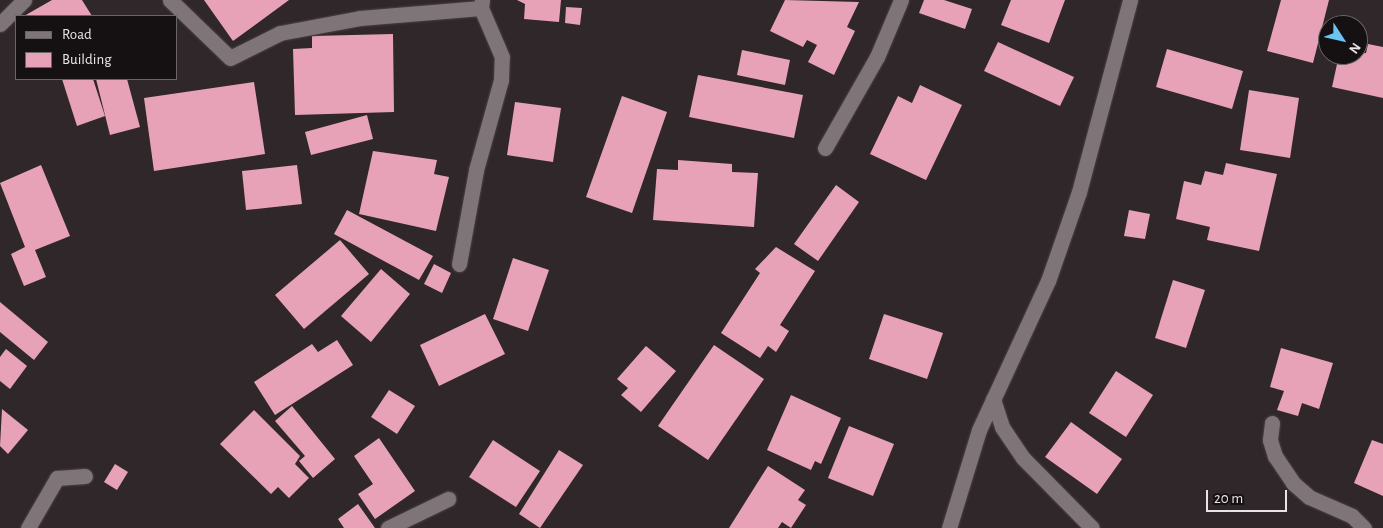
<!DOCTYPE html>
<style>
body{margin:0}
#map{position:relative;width:1383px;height:528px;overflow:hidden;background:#2f2729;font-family:"Alegreya Sans",sans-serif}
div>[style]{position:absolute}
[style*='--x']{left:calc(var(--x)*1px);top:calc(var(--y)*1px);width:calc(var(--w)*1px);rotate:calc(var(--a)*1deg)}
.building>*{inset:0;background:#e8a2b8}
.roads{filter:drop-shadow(0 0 1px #4a4345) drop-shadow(0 0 1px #4a4345)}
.street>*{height:15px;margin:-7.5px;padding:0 7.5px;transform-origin:7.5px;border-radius:7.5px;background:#7f7578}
span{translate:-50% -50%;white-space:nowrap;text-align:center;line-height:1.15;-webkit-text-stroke:5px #151112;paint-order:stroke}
.legend{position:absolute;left:15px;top:15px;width:162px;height:65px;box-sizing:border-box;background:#151112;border:1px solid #6a6567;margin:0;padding:6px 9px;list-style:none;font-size:15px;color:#eae4e6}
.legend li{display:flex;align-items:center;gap:10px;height:25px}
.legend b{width:25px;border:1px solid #6a6567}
.north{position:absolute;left:1318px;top:15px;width:50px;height:50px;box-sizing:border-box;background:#151112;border:1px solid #6a6567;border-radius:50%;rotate:125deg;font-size:14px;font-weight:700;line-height:20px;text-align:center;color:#eae4e6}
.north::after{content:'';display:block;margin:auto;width:18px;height:22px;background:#6ac3f1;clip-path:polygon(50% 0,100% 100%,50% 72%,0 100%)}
.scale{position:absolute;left:1206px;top:490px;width:81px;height:22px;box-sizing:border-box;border:2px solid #eae4e6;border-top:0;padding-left:6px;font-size:15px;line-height:18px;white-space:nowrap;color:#eae4e6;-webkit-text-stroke:4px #151112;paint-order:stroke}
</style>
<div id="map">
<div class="building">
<div style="clip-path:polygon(52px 0,82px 0,92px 16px,24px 16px)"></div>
<div style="clip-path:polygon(204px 0,289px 0,233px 41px)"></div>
<div style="clip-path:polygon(517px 0,561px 0,559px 22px,524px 19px,525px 4px)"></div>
<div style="clip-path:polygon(785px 0,859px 2px,847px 27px,855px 31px,834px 75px,808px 62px,817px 45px,807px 40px,803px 47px,770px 31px)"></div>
<div style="clip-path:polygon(924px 0,944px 0,972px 9px,965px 29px,919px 13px)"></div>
<div style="clip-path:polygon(1011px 0,1065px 0,1049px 43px,1001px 25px)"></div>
<div style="clip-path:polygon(1281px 0,1329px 0,1313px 63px,1267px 51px)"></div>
<div style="clip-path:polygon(566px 7px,582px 8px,580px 25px,565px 23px)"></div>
<div style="clip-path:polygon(393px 34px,394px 112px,295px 115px,293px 49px,312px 48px,312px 36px)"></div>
<div style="clip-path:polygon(998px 42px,1074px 77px,1060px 106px,984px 71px)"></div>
<div style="clip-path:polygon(1368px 44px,1383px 47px,1383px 98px,1332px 87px,1339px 55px,1366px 53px)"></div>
<div style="clip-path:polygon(1167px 49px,1243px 71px,1232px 109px,1156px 87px)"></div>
<div style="clip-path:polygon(742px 50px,790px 60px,785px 85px,737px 75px)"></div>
<div style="clip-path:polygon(698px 75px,803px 95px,794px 138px,689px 117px)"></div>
<div style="clip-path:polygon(62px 79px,93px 79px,105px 116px,77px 126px)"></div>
<div style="clip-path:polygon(96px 79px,127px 79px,140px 127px,110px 135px)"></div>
<div style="clip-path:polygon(254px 82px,265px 154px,154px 171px,144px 98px)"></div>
<div style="clip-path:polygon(920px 85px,962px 105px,926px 180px,870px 154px,898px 96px,912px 103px)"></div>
<div style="clip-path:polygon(1249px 90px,1299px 98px,1290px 158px,1240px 150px)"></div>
<div style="clip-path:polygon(622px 96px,667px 112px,632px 213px,586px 197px)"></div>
<div style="clip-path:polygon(515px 102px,561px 108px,553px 162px,507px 155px)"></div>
<div style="clip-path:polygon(367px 115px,373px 139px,311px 155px,305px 132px)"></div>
<div style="clip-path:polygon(373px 151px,437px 160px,434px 174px,449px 177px,436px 231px,359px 214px)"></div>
<div style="clip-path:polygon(678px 160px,732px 164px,732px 172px,758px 173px,754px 227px,653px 220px,657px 169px,678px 170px)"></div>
<div style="clip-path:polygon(1226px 163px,1277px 174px,1259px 251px,1207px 240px,1210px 227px,1176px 219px,1184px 181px,1201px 185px,1205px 171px,1223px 175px)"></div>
<div style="clip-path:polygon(41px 165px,70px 236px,35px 250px,46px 277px,24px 286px,11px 254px,25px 247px,0 183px)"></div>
<div style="clip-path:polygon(297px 165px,302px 204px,246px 210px,242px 171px)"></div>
<div style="clip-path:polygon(836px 185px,859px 202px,818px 261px,794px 244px)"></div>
<div style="clip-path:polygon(347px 210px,433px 256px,419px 280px,334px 234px)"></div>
<div style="clip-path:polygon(1129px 210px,1150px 214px,1145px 239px,1124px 236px)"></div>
<div style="clip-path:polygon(340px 240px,369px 274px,304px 329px,275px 295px)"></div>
<div style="clip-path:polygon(776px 247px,815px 271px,780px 325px,789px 331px,776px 352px,768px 346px,760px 358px,721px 333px,760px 273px,755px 269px)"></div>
<div style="clip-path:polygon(513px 258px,549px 270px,528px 331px,493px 319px)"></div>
<div style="clip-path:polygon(434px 264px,451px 273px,442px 293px,424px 284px)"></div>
<div style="clip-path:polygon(381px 269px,410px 294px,371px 342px,341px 316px)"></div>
<div style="clip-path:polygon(1173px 280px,1205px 290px,1186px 348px,1155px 338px)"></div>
<div style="clip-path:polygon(0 302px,48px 342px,34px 360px,0 332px)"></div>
<div style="clip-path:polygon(485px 314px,505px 354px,439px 386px,420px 345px)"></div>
<div style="clip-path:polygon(884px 314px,943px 333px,927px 379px,869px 359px)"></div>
<div style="clip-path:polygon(337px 340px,353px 365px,275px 415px,254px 382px,312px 344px,318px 352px)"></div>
<div style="clip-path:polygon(714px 345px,764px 379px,708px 460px,658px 426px)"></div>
<div style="clip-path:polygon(646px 346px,676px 371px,641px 412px,621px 395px,628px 388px,617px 379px)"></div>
<div style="clip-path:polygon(1281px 348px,1333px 363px,1319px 409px,1302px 403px,1298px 416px,1277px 410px,1284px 391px,1270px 387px)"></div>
<div style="clip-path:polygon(6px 349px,27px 366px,10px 389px,0 381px,0 357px)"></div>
<div style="clip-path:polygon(1116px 371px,1153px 395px,1126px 437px,1089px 413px)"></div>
<div style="clip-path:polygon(389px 390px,415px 406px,397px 434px,371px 417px)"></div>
<div style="clip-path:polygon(791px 395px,841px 418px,821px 464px,815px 461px,811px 470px,767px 450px)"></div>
<div style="clip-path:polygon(292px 406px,335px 459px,313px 478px,299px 461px,305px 456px,275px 421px)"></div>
<div style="clip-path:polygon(2px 409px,28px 430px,8px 454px,0 446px)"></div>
<div style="clip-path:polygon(254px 410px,300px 456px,295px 464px,309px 478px,289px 498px,278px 487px,271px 494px,220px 444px)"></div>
<div style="clip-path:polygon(1071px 422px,1122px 459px,1097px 494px,1045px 457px)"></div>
<div style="clip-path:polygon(849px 426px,894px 444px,873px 496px,828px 478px)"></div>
<div style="clip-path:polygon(379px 438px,415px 491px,375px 519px,358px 494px,373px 484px,354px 456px)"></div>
<div style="clip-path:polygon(493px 440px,540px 471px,516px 507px,469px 477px)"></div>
<div style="clip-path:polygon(1372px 440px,1383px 444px,1383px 496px,1354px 483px)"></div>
<div style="clip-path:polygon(559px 450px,583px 465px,540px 528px,519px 514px)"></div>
<div style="clip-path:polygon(115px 464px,128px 472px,117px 490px,104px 482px)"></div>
<div style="clip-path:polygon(768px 466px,805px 490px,798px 500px,806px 505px,791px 528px,782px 522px,778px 528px,729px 528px)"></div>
<div style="clip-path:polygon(358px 504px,375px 528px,344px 528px,338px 519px)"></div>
</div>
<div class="roads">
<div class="street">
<div style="--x:170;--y:0;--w:83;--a:44"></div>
<div style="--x:230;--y:58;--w:56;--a:-26.6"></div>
<div style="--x:280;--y:33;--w:81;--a:-10.6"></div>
<div style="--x:360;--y:18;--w:121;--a:-4.7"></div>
<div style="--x:481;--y:8;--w:8;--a:-83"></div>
<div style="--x:0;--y:24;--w:34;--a:-45"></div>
<div style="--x:825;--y:148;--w:105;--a:-60.3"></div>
<div style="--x:877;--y:57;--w:62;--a:-67.2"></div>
<div style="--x:459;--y:264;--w:96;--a:-79.7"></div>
<div style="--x:476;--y:170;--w:93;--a:-74.5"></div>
<div style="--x:501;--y:80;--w:23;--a:-88"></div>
<div style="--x:502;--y:57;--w:53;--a:-113.2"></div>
<div style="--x:993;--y:399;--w:29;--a:72"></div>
<div style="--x:1002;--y:427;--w:37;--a:56"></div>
<div style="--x:1023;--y:458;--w:98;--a:45.4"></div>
<div style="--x:1272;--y:423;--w:17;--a:97"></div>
<div style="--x:1270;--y:440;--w:17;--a:73"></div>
<div style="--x:1275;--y:456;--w:32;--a:56"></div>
<div style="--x:1293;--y:483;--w:21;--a:41"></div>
<div style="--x:1309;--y:497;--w:47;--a:23.8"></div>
<div style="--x:1352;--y:516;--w:17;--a:45"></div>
<div style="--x:28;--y:528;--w:58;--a:-59.9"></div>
<div style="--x:57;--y:478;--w:28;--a:-4"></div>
<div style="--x:388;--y:528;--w:67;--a:-25.8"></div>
<div style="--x:949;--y:528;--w:102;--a:-73"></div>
<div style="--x:979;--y:430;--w:164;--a:-65.2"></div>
<div style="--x:1048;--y:281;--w:94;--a:-70.8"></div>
<div style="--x:1079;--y:192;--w:199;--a:-75.1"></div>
</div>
</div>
<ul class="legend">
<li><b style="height:6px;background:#7f7578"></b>Road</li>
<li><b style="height:14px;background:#e8a2b8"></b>Building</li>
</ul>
<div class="north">N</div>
<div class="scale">20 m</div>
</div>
